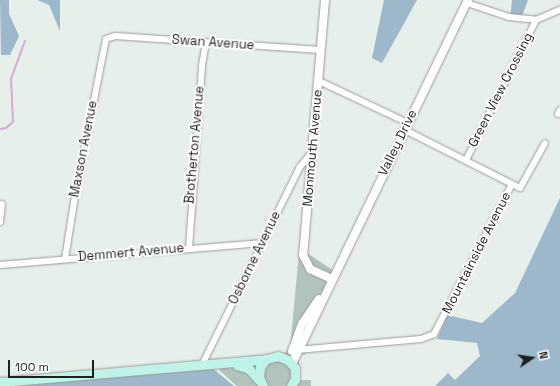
<!DOCTYPE html>
<style>
body{margin:0}
#map{position:relative;width:560px;height:386px;overflow:hidden;background:#e6efe9;font-family:"Space Grotesk",sans-serif}
div>[style]{position:absolute}
[style*='--x']{left:calc(var(--x)*1px);top:calc(var(--y)*1px);width:calc(var(--w)*1px);rotate:calc(var(--a)*1deg)}
.construction>*{inset:0;background:#b2c3be}
.forest>*{inset:0;background:#9eb8cb}
.stream>*{height:1.5px;margin:-0.75px;padding:0 0.75px;transform-origin:0.75px;border-radius:0.75px;background:#d6aad9}
.roads{filter:drop-shadow(0 0 1px #9c9c9c) drop-shadow(0 0 1px #9c9c9c)}
.minor>*{height:6px;margin:-3px;padding:0 3px;transform-origin:3px;border-radius:3px;background:#fff}
.tertiary>*{height:8px;margin:-4px;padding:0 4px;transform-origin:4px;border-radius:4px;background:#fff}
.secondary>*{height:9px;margin:-4.5px;padding:0 4.5px;transform-origin:4.5px;border-radius:4.5px;background:#bef4e7}
span{translate:-50% -50%;white-space:nowrap;text-align:center;line-height:1.15;-webkit-text-stroke:4px #fff;paint-order:stroke}
.street-label{font-size:13px;color:#1f1f1f}
.north{position:absolute;left:512px;top:338px;width:40px;height:40px;-webkit-text-stroke:3px #fff;paint-order:stroke;rotate:77deg;font-size:11px;font-weight:700;line-height:16px;text-align:center;color:#1f1f1f}
.north::after{content:'';display:block;margin:auto;width:14px;height:18px;background:#1f1f1f;clip-path:polygon(50% 0,100% 100%,50% 72%,0 100%)}
.scale{position:absolute;left:8px;top:360px;width:86px;height:18px;box-sizing:border-box;border:2px solid #1f1f1f;border-top:0;padding-left:5px;font-size:12px;line-height:14px;white-space:nowrap;color:#1f1f1f;-webkit-text-stroke:3px #fff;paint-order:stroke}
</style>
<div id="map">
<div class="construction">
<div style="clip-path:polygon(299px 252px,307px 253px,339px 274px,305px 342px,306px 354px,299px 355px,299px 380px,311px 380px,311px 386px,237px 386px,220px 371px,219px 360px,284px 353px,290px 349px)"></div>
</div>
<div class="forest">
<div style="clip-path:polygon(0 0,9px 0,9px 14px,19px 36px,10px 55px,1px 55px)"></div>
<div style="clip-path:polygon(37px 0,60px 0,60px 31px,49px 5px)"></div>
<div style="clip-path:polygon(384px 0,417px 0,382px 63px,372px 58px)"></div>
<div style="clip-path:polygon(512px 0,528px 0,520px 21px,510px 20px)"></div>
<div style="clip-path:polygon(560px 198px,560px 386px,435px 386px,448px 373px,455px 380px,480px 356px,477px 343px,437px 339px,447px 315px,482px 323px,515px 293px)"></div>
<div style="clip-path:polygon(211px 367px,234px 386px,0 386px)"></div>
</div>
<div class="stream">
<div style="--x:0;--y:129;--w:6;--a:-9"></div>
<div style="--x:6;--y:128;--w:9;--a:-41"></div>
<div style="--x:13;--y:122;--w:43;--a:-92.7"></div>
<div style="--x:11;--y:79;--w:40;--a:-69.8"></div>
</div>
<div class="roads">
<div class="minor">
<div style="--x:467;--y:3;--w:44;--a:18.4"></div>
<div style="--x:509;--y:17;--w:27;--a:6"></div>
<div style="--x:536;--y:20;--w:26;--a:-23"></div>
<div style="--x:319;--y:81;--w:98;--a:25.3"></div>
<div style="--x:558;--y:114;--w:4;--a:-63"></div>
<div style="--x:405;--y:130;--w:129;--a:26.8"></div>
<div style="--x:520;--y:188;--w:51;--a:-60.9"></div>
<div style="--x:466;--y:160;--w:157;--a:-63.4"></div>
<div style="--x:0;--y:222;--w:18;--a:-84"></div>
<div style="--x:189;--y:248;--w:183;--a:-85.9"></div>
<div style="--x:202;--y:65;--w:22;--a:-80"></div>
<div style="--x:65;--y:259;--w:58;--a:-81"></div>
<div style="--x:74;--y:202;--w:166;--a:-78.9"></div>
<div style="--x:106;--y:39;--w:9;--a:-18"></div>
<div style="--x:115;--y:36;--w:206;--a:3.9"></div>
<div style="--x:0;--y:265;--w:263;--a:-4.8"></div>
<div style="--x:297;--y:350;--w:124;--a:-5.1"></div>
<div style="--x:421;--y:339;--w:14;--a:-21"></div>
<div style="--x:434;--y:334;--w:169;--a:-62.5"></div>
<div style="--x:202;--y:365;--w:221;--a:-63.7"></div>
<div style="--x:300;--y:167;--w:19;--a:-51"></div>
</div>
<div class="tertiary">
<div style="--x:325;--y:0;--w:256;--a:94.9"></div>
<div style="--x:303;--y:255;--w:16;--a:63"></div>
<div style="--x:310;--y:269;--w:23;--a:25"></div>
<div style="--x:292;--y:351;--w:29;--a:-70"></div>
<div style="--x:302;--y:324;--w:30;--a:-56"></div>
<div style="--x:292;--y:364;--w:404;--a:-64.2"></div>
</div>
<div class="secondary">
<div style="--x:237;--y:365;--w:13;--a:18"></div>
<div style="--x:249;--y:369;--w:15;--a:48"></div>
<div style="--x:0;--y:382;--w:267;--a:-4.9"></div>
<div style="--x:263;--y:386;--w:10;--a:-114"></div>
<div style="--x:259;--y:377;--w:10;--a:-84"></div>
<div style="--x:260;--y:367;--w:10;--a:-53"></div>
<div style="--x:266;--y:359;--w:12;--a:-14"></div>
<div style="--x:278;--y:356;--w:11;--a:22"></div>
<div style="--x:288;--y:360;--w:11;--a:49"></div>
<div style="--x:295;--y:368;--w:11;--a:90"></div>
<div style="--x:295;--y:379;--w:8;--a:120"></div>
</div>
</div>
<div class="street-label">
<span style="left:213px;top:43px;rotate:4deg">Swan Avenue</span>
<span style="left:501px;top:90px;rotate:-63deg">Green View Crossing</span>
<span style="left:398px;top:143px;rotate:-64deg">Valley Drive</span>
<span style="left:195px;top:145px;rotate:-85deg">Brotherton Avenue</span>
<span style="left:313px;top:148px;rotate:-85deg">Monmouth Avenue</span>
<span style="left:84px;top:149px;rotate:-79deg">Maxson Avenue</span>
<span style="left:131px;top:253px;rotate:-5deg">Demmert Avenue</span>
<span style="left:477px;top:253px;rotate:-63deg">Mountainside Avenue</span>
<span style="left:255px;top:258px;rotate:-64deg">Osborne Avenue</span>
</div>
<div class="north">N</div>
<div class="scale">100 m</div>
</div>
